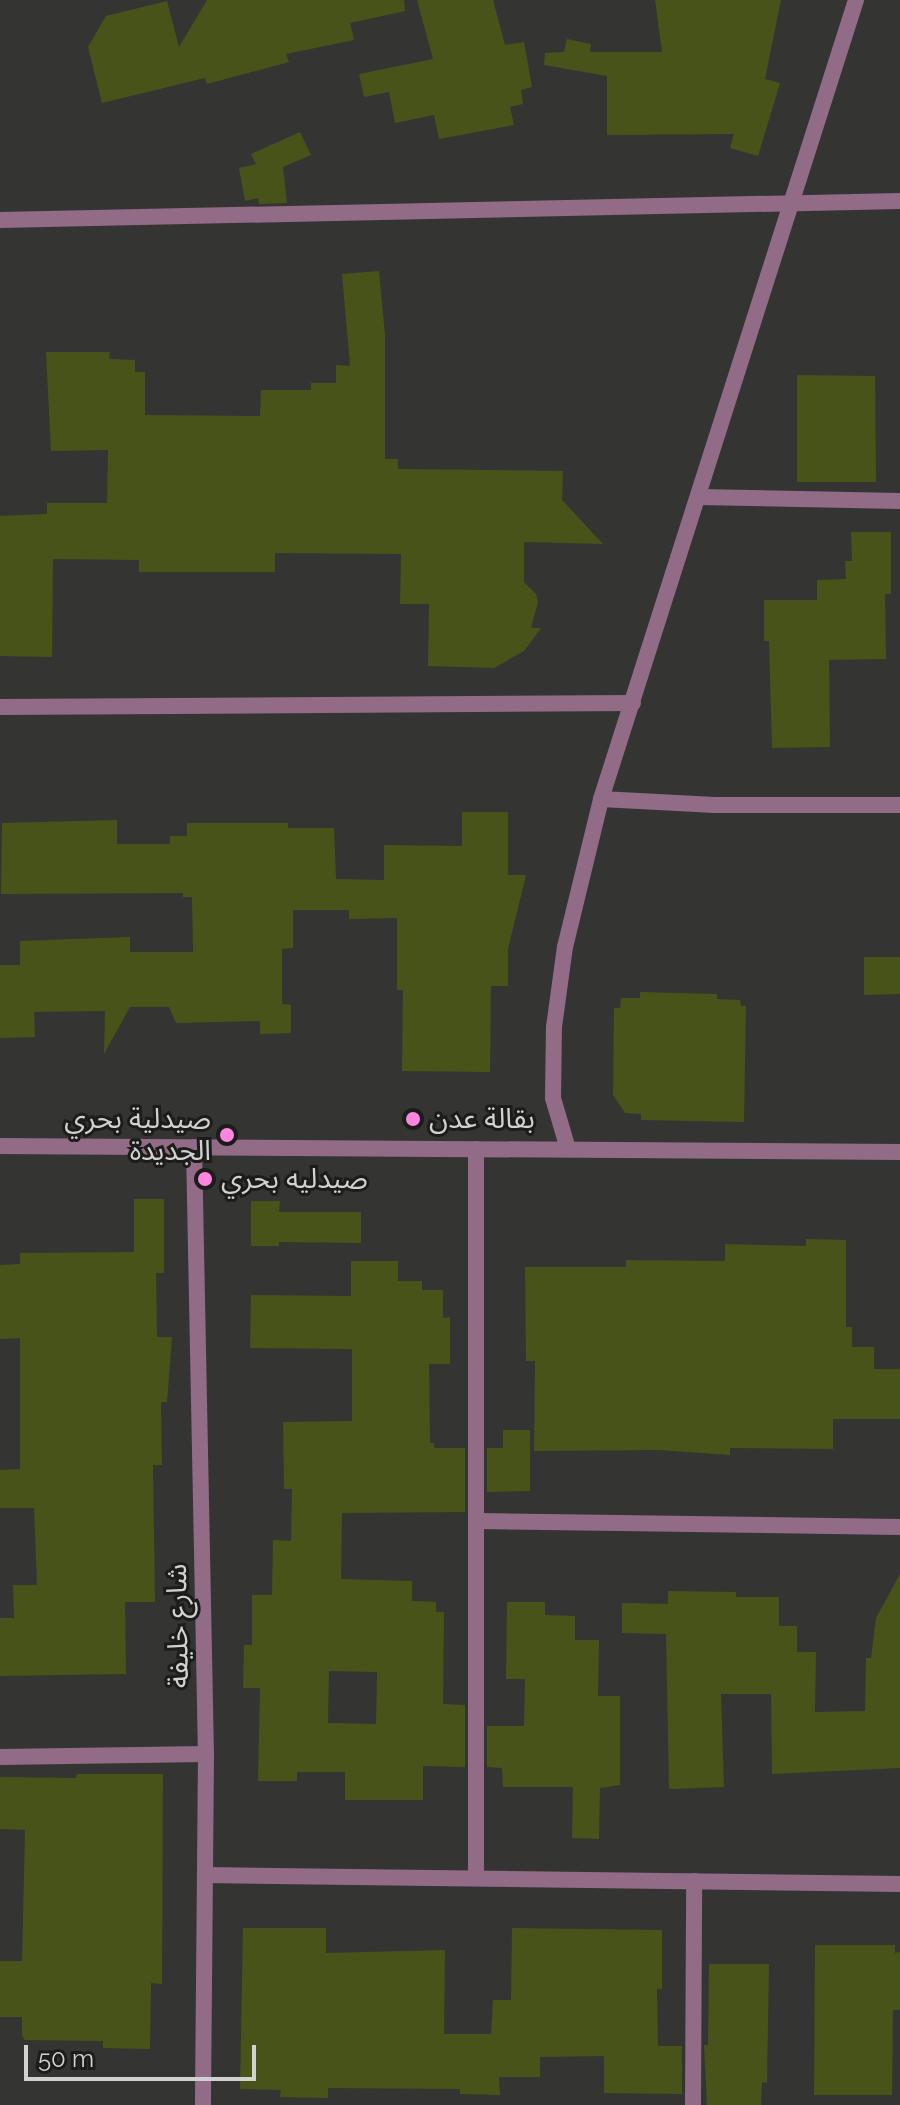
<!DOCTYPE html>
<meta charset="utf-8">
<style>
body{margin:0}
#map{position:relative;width:900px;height:2105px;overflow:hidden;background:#343532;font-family:Raleway,"Noto Sans Arabic",sans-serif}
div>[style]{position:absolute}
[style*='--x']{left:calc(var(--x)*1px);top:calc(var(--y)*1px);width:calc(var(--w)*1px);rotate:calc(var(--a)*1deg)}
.building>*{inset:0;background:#485319}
.minor>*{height:16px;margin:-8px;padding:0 8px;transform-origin:8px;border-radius:8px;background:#926b87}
.dots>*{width:22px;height:22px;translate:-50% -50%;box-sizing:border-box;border:4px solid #1c1c1b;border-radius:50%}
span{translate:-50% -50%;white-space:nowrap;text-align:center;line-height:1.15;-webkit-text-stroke:6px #1c1c1b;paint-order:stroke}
.poi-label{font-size:28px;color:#d1d2d0}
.right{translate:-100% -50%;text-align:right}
.left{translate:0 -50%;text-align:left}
.street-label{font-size:28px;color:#d1d2d0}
.scale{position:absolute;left:24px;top:2045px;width:232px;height:36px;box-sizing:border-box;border:4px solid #d1d2d0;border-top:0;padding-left:10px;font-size:24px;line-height:28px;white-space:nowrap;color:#d1d2d0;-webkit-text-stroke:6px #1c1c1b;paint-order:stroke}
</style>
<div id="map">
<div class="building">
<div style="clip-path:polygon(207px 0,404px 0,405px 11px,350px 23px,354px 40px,286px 54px,289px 62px,207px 84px,205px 78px,102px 103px,88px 47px,106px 16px,167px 1px,179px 47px)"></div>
<div style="clip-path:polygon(417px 0,493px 0,505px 45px,524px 42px,532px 87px,521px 90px,523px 104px,510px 107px,514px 125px,439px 139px,434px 115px,395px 123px,389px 92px,364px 97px,359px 74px,433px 59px)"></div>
<div style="clip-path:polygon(655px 0,781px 0,765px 79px,780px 83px,758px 156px,730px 148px,734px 134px,607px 135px,607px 76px,544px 65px,545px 53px,564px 52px,567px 39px,591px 44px,590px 52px,662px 52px)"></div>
<div style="clip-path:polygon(300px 132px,311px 155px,283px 167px,287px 203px,259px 204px,258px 198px,245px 201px,239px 168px,256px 164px,251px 154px)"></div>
<div style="clip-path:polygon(379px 271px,385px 335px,385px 459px,398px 459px,398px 469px,563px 471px,562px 500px,603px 544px,524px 542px,524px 582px,536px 594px,538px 602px,531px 628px,541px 628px,524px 651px,494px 668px,428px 666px,429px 604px,400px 604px,401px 554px,275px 553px,275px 572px,139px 572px,139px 560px,53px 559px,52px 657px,0 656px,0 516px,47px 514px,47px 503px,107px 503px,108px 450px,51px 451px,46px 352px,110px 352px,109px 359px,135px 360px,135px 372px,145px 372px,145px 415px,260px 416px,261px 390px,311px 390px,311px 383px,336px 383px,336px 365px,350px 366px,342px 274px)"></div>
<div style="clip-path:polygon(797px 375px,875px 376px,876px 482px,797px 482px)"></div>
<div style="clip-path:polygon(851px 532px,891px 532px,891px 594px,885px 594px,886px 659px,829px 660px,830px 747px,772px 748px,769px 641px,764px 641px,764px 600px,817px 600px,817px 580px,846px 579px,845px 561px,852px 561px)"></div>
<div style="clip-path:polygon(462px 812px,508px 812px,508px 875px,526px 875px,508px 949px,508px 986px,491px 986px,490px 1072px,402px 1071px,403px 990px,397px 990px,397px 918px,349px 919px,349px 910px,293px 910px,293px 948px,282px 949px,282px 1004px,291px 1005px,291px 1033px,260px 1034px,260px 1021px,176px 1023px,169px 1007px,130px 1007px,104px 1054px,105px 1011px,34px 1012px,35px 1037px,0 1038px,0 965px,20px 965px,20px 941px,130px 937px,130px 952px,193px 952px,192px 897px,183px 897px,183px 893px,1px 894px,2px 823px,117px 820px,117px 844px,170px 844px,170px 836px,187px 836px,187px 823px,288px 823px,288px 828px,334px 828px,336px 879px,384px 880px,384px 845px,462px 846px)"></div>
<div style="clip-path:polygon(864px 957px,900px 957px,900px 994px,864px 995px)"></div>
<div style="clip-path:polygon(640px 992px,717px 994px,717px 999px,740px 1000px,741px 1006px,746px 1006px,744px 1122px,641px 1120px,641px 1114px,625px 1113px,613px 1095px,614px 1008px,620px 1008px,621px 998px,640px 998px)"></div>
<div style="clip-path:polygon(134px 1199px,164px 1199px,164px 1273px,156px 1273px,157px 1337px,172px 1337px,167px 1402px,161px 1402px,162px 1465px,153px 1465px,155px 1602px,125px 1602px,126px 1674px,0 1676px,0 1618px,14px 1618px,13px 1585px,37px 1585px,34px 1508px,0 1508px,0 1470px,20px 1469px,20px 1338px,0 1339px,0 1265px,20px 1264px,20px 1253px,134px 1252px)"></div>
<div style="clip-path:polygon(251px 1201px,280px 1201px,279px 1212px,361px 1212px,361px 1243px,279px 1242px,279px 1246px,251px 1246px)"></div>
<div style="clip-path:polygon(806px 1239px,846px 1240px,846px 1327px,852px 1327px,852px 1347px,874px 1347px,874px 1369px,900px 1369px,900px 1419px,833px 1419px,833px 1449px,730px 1448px,730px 1455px,659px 1450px,534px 1451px,535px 1361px,526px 1361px,525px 1267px,626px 1267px,626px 1260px,725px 1261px,725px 1244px,806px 1246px)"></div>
<div style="clip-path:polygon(evenodd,351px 1261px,398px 1261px,398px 1281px,422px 1281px,422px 1290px,443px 1290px,443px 1318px,450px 1317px,450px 1364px,429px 1364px,430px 1443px,434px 1443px,434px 1448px,465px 1448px,465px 1512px,342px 1513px,341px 1579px,412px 1581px,412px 1601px,436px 1602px,436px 1612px,444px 1612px,443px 1704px,465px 1705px,465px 1767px,423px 1766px,423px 1800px,345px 1800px,345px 1772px,297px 1772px,297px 1781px,258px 1781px,260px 1688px,243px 1688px,244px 1645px,252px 1645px,252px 1595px,272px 1595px,273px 1540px,291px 1541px,292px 1489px,284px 1489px,283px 1422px,352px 1421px,352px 1349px,250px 1348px,251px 1295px,351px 1296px,351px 1261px,329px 1671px,377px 1672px,376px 1724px,328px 1723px,329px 1671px)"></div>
<div style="clip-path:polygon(503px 1430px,530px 1430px,530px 1491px,487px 1492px,487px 1448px,503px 1448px)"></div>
<div style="clip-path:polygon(900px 1574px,900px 1768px,772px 1774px,771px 1694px,721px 1694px,724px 1787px,669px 1789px,666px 1634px,622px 1633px,622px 1603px,668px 1604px,668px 1591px,736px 1592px,736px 1597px,779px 1597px,779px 1626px,797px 1626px,797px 1652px,816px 1652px,815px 1712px,865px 1711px,866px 1658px,871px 1658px,876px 1618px)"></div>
<div style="clip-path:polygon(507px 1602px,545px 1602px,545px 1615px,575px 1616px,575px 1640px,599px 1640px,598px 1696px,620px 1696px,620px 1785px,600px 1788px,599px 1839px,572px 1838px,573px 1787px,503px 1787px,502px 1768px,487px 1767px,487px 1726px,524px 1726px,525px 1679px,506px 1679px)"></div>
<div style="clip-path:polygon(77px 1774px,163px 1774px,162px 1984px,151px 1983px,150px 2049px,103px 2048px,103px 2041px,25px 2040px,22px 2036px,22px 2017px,0 2017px,0 1961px,22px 1961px,25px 1830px,0 1829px,0 1777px,76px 1778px)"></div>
<div style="clip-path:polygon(243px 1928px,326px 1928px,326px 1953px,445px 1950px,444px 2034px,491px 2034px,493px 2000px,511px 2000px,512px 1928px,662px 1930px,662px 1989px,657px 1989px,658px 2046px,682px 2046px,682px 2094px,604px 2093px,604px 2056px,540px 2057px,540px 2077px,499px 2077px,500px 2095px,460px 2094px,460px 2089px,328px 2088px,328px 2098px,280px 2097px,281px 2090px,240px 2089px)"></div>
<div style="clip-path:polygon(815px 1945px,895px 1945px,895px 1953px,900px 1952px,900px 2010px,893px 2010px,892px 2095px,814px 2095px)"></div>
<div style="clip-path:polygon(709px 1964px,769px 1964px,767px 2083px,762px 2082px,761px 2105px,707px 2105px,704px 2045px,708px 2045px)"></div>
</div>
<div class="minor">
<div style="--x:0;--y:220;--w:900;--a:-1.21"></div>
<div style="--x:698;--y:497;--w:202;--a:1.1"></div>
<div style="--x:0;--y:707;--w:633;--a:-0.36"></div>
<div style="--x:601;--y:799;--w:114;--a:3"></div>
<div style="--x:715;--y:805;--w:185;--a:0"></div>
<div style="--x:0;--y:1146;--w:900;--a:0.38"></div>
<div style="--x:194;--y:1147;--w:607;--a:88.87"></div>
<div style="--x:206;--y:1754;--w:351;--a:90.5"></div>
<div style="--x:568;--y:1149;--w:53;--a:-106.4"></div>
<div style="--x:553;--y:1098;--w:71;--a:-89.2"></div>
<div style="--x:554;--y:1027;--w:81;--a:-82.2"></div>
<div style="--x:565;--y:947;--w:152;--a:-76.3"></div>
<div style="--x:601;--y:799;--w:839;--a:-72.3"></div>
<div style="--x:478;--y:1521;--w:422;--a:0.8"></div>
<div style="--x:0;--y:1757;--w:206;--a:-0.8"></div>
<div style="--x:205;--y:1875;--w:695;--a:0.74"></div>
<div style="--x:476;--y:1878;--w:729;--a:-90"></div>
<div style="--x:693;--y:2105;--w:224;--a:-89.7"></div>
</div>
<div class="dots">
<div style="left:413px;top:1119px;background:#fe86e1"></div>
<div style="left:227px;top:1135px;background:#fe86e1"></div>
<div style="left:205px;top:1179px;background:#fe86e1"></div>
</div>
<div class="poi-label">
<span class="right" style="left:211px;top:1135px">صيدلية بحري<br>الجديدة</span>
<span class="left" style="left:429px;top:1119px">بقالة عدن</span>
<span class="left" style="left:221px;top:1179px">صيدليه بحري</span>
</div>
<div class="street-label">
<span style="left:178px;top:1626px;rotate:-91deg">شارع خليفة</span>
</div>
<div class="scale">50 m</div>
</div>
